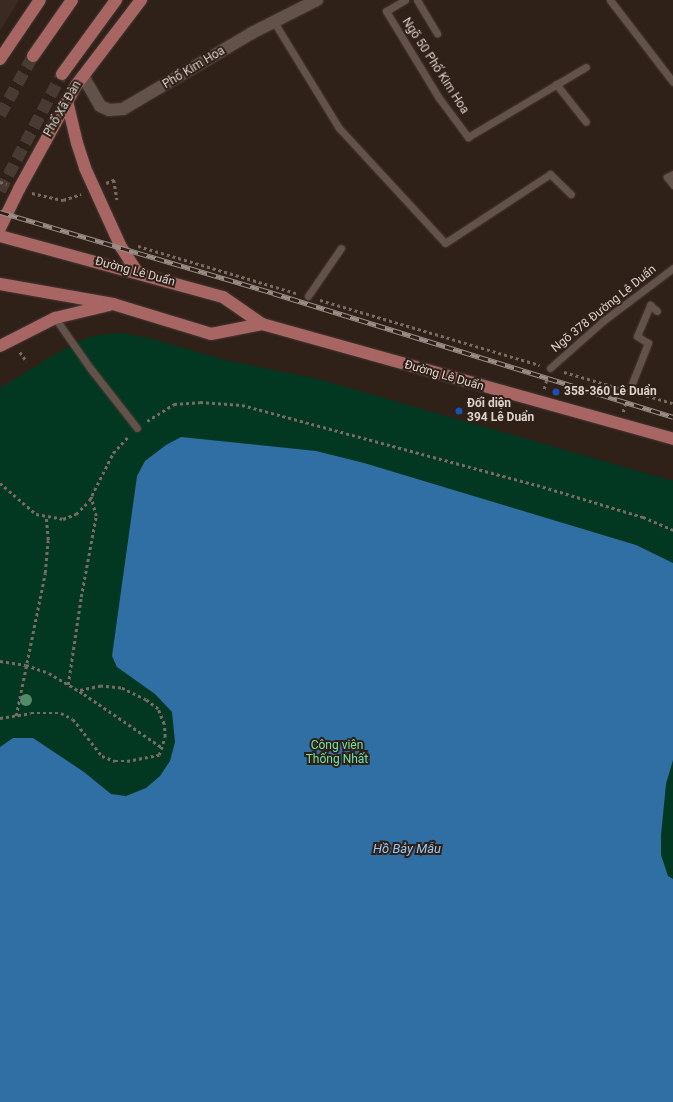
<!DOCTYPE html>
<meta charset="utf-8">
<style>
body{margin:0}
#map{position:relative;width:673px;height:1102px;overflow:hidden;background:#2f2018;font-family:Roboto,sans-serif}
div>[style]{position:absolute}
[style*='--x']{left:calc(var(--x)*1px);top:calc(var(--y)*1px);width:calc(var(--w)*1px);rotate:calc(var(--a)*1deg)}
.commercial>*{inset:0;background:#3b2a22}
.green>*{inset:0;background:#023822}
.water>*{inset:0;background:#2f6fa3}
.primary-tunnel>*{height:12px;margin-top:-6px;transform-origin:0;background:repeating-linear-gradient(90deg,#493b33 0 12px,transparent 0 18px)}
.path>*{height:2.5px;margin-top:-1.25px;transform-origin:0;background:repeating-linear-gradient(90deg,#776b63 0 3px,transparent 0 6px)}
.roads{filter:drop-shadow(0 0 1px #463a34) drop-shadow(0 0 1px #463a34)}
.lane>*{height:7px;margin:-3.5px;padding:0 3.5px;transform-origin:3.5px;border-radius:3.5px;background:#635249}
.street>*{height:12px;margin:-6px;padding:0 6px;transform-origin:6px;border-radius:6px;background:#635249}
.primary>*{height:12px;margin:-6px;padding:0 6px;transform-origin:6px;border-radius:6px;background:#a76663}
.rail>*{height:4.5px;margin-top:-2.25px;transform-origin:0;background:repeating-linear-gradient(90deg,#2f2018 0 9px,#9a8e88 0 18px);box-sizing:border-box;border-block:1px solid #9a8e88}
.trees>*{width:12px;height:12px;margin:-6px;border-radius:50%;background:#528b68}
.dots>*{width:11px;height:11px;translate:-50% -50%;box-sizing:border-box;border:2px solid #2f2018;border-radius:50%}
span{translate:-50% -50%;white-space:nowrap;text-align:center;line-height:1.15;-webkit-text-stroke:4px #2f2018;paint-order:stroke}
.street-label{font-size:12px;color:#dcd2cc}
.poi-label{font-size:12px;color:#dcd2cc;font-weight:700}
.left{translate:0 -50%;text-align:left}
.park-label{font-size:12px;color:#6ee3a9}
.water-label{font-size:13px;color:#96c7f4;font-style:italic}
</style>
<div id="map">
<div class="commercial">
<div style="clip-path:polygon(0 0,19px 0,0 31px)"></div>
</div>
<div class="green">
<div style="clip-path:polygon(122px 333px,149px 338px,225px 360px,318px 379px,673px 481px,673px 1102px,0 1102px,0 388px,74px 343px,96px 335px)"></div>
</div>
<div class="water">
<div style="clip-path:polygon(181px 437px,316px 451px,364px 463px,636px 545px,673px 563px,673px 760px,666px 784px,661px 835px,661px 855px,668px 876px,673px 879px,673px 1102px,0 1102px,0 747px,13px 738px,33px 738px,84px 772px,111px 794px,126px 796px,146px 788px,160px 776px,170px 761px,175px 742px,172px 712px,155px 694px,117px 667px,112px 656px,137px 476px,145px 461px,166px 445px)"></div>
</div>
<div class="primary-tunnel">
<div style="--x:0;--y:115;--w:68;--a:-60.8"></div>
<div style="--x:0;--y:191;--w:132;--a:-62.1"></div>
</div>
<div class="path">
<div style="--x:0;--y:182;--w:7;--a:16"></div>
<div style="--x:106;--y:183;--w:9;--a:-21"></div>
<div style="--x:114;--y:180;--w:20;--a:81"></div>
<div style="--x:32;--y:193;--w:32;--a:13"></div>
<div style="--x:63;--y:200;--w:19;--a:-18"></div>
<div style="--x:138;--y:246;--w:165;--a:16.6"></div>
<div style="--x:320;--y:300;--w:229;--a:16.5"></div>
<div style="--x:20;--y:352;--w:12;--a:55"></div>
<div style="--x:564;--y:372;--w:57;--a:16.2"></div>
<div style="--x:544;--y:389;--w:11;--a:-75"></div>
<div style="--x:641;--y:394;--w:33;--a:16"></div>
<div style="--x:623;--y:412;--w:11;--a:-75"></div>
<div style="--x:147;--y:421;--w:32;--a:-32"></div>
<div style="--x:174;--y:404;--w:26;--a:-4"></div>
<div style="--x:200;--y:402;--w:42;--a:4.1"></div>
<div style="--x:242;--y:405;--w:306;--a:15.2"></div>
<div style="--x:537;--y:485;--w:111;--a:16.8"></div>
<div style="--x:643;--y:517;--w:33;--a:23"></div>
<div style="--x:0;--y:483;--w:48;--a:40.7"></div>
<div style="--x:36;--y:514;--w:27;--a:10"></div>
<div style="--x:63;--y:519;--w:14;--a:-21"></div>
<div style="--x:76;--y:514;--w:18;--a:-45"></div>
<div style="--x:89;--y:501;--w:54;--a:-63.4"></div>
<div style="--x:113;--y:453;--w:23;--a:-47"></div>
<div style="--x:0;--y:661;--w:26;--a:9"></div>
<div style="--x:26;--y:665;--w:24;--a:19"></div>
<div style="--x:49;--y:673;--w:41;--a:31"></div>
<div style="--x:84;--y:694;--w:96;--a:34.4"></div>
<div style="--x:68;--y:685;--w:89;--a:-81.6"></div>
<div style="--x:81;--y:597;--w:82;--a:-79.5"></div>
<div style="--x:96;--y:516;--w:20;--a:-105"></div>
<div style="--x:16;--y:716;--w:146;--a:-78.5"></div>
<div style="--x:45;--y:573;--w:33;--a:-85"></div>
<div style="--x:48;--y:540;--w:24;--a:-95"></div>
<div style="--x:0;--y:718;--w:31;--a:-9"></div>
<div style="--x:31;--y:713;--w:30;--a:0"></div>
<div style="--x:61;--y:713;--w:13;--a:27"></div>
<div style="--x:73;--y:719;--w:47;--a:51.9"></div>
<div style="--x:102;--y:756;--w:14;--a:21"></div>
<div style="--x:115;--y:761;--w:12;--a:0"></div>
<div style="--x:127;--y:761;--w:33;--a:-11"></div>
<div style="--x:159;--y:755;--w:19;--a:-72"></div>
<div style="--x:165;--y:737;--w:13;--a:-94"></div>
<div style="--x:164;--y:724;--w:16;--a:-112"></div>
<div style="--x:158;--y:709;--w:15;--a:-143"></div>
<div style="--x:146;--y:700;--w:28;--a:-154"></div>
<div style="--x:121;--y:688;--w:20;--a:-174"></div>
<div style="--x:101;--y:686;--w:24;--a:168"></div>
</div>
<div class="roads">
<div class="lane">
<div style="--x:405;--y:0;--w:22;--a:150"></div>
<div style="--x:386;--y:11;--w:102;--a:58.7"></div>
<div style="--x:439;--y:98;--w:49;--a:53.4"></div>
<div style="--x:468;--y:137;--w:137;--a:-30.7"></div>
<div style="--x:417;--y:0;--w:39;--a:59"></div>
<div style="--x:610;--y:0;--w:103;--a:52.5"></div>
<div style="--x:274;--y:22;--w:124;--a:58.5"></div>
<div style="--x:339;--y:128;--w:156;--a:47.3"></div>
<div style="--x:445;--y:243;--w:126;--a:-33.3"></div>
<div style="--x:550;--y:174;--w:29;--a:44"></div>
<div style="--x:556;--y:84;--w:48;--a:51.7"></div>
<div style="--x:673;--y:174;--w:7;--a:153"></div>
<div style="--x:667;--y:177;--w:10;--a:53"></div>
<div style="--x:308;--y:296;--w:58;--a:-55.5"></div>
<div style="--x:55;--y:318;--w:61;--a:55"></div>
<div style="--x:90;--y:368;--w:76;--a:51.9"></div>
<div style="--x:550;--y:368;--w:71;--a:-41.6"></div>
<div style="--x:603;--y:321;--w:88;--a:-37.1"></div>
<div style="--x:629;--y:391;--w:52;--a:-68.4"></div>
<div style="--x:648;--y:343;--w:13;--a:-148"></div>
<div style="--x:637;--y:336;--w:34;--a:-67"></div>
<div style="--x:650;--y:305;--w:9;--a:41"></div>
</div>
<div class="street">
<div style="--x:83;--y:76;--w:34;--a:60"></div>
<div style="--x:100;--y:106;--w:10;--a:24"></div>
<div style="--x:109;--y:110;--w:14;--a:-4"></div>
<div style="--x:123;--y:109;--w:150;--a:-30.5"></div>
<div style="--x:252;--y:33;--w:73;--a:-26.9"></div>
</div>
<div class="primary">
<div style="--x:33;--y:56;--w:68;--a:-55.1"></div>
<div style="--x:0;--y:59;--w:71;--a:-55.9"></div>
<div style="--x:62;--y:74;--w:92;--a:-53.9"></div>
<div style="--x:67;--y:101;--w:43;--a:76.6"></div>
<div style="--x:77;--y:143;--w:26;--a:72"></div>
<div style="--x:85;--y:168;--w:87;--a:65.5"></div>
<div style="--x:121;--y:247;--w:31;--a:57"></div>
<div style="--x:0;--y:228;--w:43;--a:-64"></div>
<div style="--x:19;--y:189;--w:120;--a:-61.1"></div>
<div style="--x:77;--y:84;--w:106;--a:-52.7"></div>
<div style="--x:0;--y:236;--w:231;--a:15.3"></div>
<div style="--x:223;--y:297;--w:47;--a:34.7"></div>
<div style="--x:262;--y:324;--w:427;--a:15.6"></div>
<div style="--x:0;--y:284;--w:115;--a:10"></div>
<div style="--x:113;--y:304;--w:102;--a:17"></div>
<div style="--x:211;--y:334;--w:52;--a:-11.1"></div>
<div style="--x:0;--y:346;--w:62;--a:-27"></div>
<div style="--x:55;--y:318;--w:56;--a:-13.5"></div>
</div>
</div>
<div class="rail">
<div style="--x:0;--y:212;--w:285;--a:16.5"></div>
<div style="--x:273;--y:293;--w:419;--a:17.2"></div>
</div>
<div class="trees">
<div style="left:26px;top:700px"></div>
</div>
<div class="dots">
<div style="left:556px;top:392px;background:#1a4fb4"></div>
<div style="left:459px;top:411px;background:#1a4fb4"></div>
</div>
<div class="street-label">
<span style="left:435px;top:66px;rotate:57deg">Ngõ 50 Phố Kim Hoa</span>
<span style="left:194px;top:68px;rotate:-31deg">Phố Kim Hoa</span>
<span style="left:63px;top:109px;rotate:-60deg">Phố Xã Đàn</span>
<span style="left:135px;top:272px;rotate:15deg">Đường Lê Duẩn</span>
<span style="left:604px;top:309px;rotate:-39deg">Ngõ 378 Đường Lê Duẩn</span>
<span style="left:444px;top:376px;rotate:16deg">Đường Lê Duẩn</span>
</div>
<div class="poi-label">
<span class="left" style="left:564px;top:392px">358-360 Lê Duẩn</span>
<span class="left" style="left:467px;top:411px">Đối diện<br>394 Lê Duẩn</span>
</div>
<div class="park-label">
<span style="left:337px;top:753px">Công viên<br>Thống Nhất</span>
</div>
<div class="water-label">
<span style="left:407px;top:849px">Hồ Bảy Mẫu</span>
</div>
</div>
